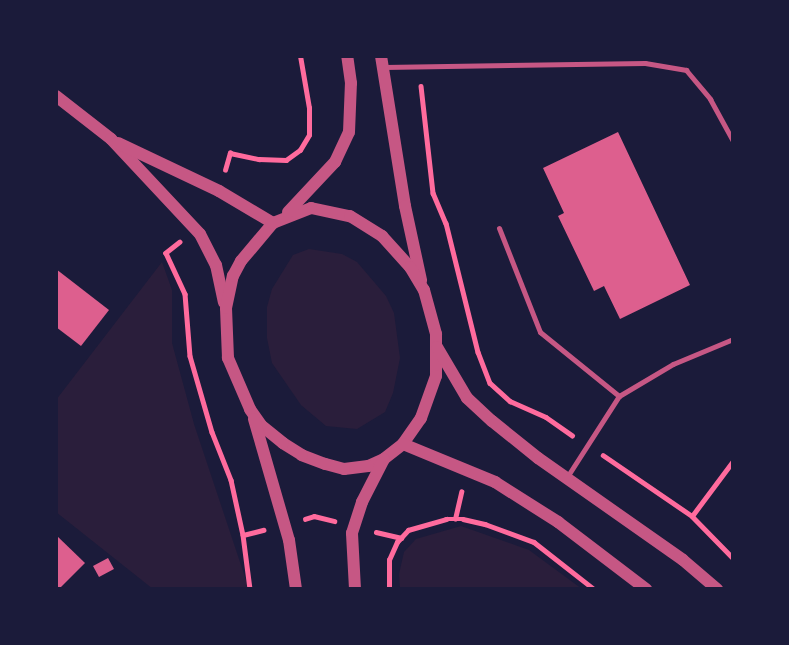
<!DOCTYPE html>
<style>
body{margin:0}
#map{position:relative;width:789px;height:645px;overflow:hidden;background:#1b1b3a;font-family:Inter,sans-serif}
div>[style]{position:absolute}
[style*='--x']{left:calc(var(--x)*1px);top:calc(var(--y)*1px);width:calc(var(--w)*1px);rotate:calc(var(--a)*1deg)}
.green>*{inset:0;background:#2a1e3b}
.building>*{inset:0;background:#dd5f8e}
.path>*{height:4.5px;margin:-2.25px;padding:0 2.25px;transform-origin:2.25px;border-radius:2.25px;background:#ff6b9d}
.service>*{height:5px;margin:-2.5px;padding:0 2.5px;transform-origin:2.5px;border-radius:2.5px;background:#c65784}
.tertiary>*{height:12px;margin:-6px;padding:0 6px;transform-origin:6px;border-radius:6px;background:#c65784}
span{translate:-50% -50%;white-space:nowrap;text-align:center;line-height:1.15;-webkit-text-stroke:7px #1b1b3a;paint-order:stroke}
.frame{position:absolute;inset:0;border:58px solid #1b1b3a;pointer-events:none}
</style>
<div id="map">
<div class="green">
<div style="clip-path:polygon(309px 249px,342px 254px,357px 262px,386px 296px,394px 313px,400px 358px,393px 393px,385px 412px,357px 429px,326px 426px,301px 405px,272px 363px,267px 338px,267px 307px,272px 289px,293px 255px)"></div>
<div style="clip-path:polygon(162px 262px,172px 290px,172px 343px,194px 424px,249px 589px,153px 589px,56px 512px,56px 400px)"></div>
<div style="clip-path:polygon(461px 526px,529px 550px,582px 589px,400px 589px,399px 574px,404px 552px,416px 539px)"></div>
</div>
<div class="building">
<div style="clip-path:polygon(618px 132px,690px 285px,620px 319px,604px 286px,594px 291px,558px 216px,564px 213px,543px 168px)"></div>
<div style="clip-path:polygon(56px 269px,109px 310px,81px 346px,56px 327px)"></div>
<div style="clip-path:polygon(56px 535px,85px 563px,59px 589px,56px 589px)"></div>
<div style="clip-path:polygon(108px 558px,114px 569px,99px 577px,93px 566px)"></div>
</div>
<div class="path">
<div style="--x:421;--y:86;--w:108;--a:83.6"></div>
<div style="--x:433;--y:193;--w:33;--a:67"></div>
<div style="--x:446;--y:223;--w:133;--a:76.1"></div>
<div style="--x:478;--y:352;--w:33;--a:69"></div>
<div style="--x:490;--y:383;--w:27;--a:42"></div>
<div style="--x:510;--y:401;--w:39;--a:24"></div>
<div style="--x:546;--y:417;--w:32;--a:35"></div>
<div style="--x:225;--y:170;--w:18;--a:-74"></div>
<div style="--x:230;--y:153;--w:30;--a:12"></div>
<div style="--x:259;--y:159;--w:27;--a:2"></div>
<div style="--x:286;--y:160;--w:17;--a:-36"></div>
<div style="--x:300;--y:150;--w:17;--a:-59"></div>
<div style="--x:309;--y:135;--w:27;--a:-90"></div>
<div style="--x:309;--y:108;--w:53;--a:-99.8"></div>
<div style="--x:180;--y:242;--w:18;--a:142"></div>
<div style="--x:166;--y:253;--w:45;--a:65.1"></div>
<div style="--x:185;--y:294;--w:62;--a:85.4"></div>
<div style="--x:190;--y:356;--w:79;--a:73.9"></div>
<div style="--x:212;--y:432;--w:52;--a:68.4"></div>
<div style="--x:231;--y:480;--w:56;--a:77.7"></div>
<div style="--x:243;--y:535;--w:54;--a:82.6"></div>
<div style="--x:603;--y:455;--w:108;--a:34.4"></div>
<div style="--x:692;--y:516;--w:59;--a:45.7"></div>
<div style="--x:692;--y:516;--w:69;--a:-53.3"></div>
<div style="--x:305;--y:519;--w:9;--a:-18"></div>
<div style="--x:314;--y:516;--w:21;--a:14"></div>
<div style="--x:455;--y:519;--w:28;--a:-77"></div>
<div style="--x:376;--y:532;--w:26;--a:13"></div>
<div style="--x:243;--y:535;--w:21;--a:-14"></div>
<div style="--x:389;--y:589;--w:29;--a:-90"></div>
<div style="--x:389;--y:560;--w:20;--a:-66"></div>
<div style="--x:397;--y:542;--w:16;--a:-47"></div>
<div style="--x:408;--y:530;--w:40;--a:-16"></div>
<div style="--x:446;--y:519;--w:17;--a:0"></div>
<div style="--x:463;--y:519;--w:23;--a:13"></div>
<div style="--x:485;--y:524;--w:52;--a:20.2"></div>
<div style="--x:534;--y:542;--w:76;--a:38.1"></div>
</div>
<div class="service">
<div style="--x:384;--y:67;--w:261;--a:-0.9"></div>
<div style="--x:645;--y:63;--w:42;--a:9.7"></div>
<div style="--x:686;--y:70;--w:38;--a:50"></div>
<div style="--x:710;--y:99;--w:48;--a:61.3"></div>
<div style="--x:499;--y:228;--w:112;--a:68.5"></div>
<div style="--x:540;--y:332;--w:102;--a:39"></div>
<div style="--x:567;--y:477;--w:96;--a:-57.3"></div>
<div style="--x:619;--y:396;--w:63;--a:-30.7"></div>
<div style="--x:673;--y:364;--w:65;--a:-22.6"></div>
</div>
<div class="tertiary">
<div style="--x:381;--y:56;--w:152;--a:80.9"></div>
<div style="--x:405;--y:206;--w:76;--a:77.8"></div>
<div style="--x:56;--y:96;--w:70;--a:38"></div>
<div style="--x:111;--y:139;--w:130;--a:46.9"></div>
<div style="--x:200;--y:234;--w:35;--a:63"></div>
<div style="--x:216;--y:265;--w:38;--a:78"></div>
<div style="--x:118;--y:143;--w:112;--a:25.4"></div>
<div style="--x:219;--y:191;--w:63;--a:30.7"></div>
<div style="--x:311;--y:208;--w:40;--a:12"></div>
<div style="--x:350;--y:216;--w:38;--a:32"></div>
<div style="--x:382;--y:236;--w:42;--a:47.9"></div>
<div style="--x:410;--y:267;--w:27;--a:59"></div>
<div style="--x:424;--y:290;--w:46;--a:74.7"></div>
<div style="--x:436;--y:334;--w:42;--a:90"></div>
<div style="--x:436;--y:376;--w:45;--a:109.7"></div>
<div style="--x:421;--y:418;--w:32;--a:125"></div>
<div style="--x:403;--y:444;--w:24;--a:142"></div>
<div style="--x:384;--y:459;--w:17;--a:156"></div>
<div style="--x:368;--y:466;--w:24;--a:173"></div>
<div style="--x:344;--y:469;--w:20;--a:-165"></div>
<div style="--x:325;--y:464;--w:25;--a:-159"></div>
<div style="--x:302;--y:455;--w:22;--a:-148"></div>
<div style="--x:283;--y:443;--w:28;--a:-141"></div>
<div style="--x:261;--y:425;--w:19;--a:-125"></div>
<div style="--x:250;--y:409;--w:56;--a:-113.3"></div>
<div style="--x:228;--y:358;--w:50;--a:-92.3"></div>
<div style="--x:226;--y:308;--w:33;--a:-78"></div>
<div style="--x:233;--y:276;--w:17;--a:-62"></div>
<div style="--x:241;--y:261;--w:50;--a:-49.9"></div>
<div style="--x:273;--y:223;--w:41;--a:-21.5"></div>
<div style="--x:288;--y:212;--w:69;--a:-46.8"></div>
<div style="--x:335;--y:162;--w:33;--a:-65"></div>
<div style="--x:349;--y:132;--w:49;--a:-87.7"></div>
<div style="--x:351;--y:83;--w:27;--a:-98"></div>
<div style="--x:437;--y:347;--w:59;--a:59.5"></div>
<div style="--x:467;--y:398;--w:34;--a:43"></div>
<div style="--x:492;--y:421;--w:59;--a:38.8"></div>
<div style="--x:538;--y:458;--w:177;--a:35.1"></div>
<div style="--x:683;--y:560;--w:45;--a:40.5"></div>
<div style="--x:254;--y:419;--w:126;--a:73.9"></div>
<div style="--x:289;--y:540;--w:49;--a:81.9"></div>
<div style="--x:403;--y:444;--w:100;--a:22.4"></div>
<div style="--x:495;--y:482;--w:75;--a:32.4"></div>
<div style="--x:558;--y:522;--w:111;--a:37.3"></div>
<div style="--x:355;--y:589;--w:56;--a:-93.1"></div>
<div style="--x:352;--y:533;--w:33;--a:-72"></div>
<div style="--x:362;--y:502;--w:48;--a:-62.9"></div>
</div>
<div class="frame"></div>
</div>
